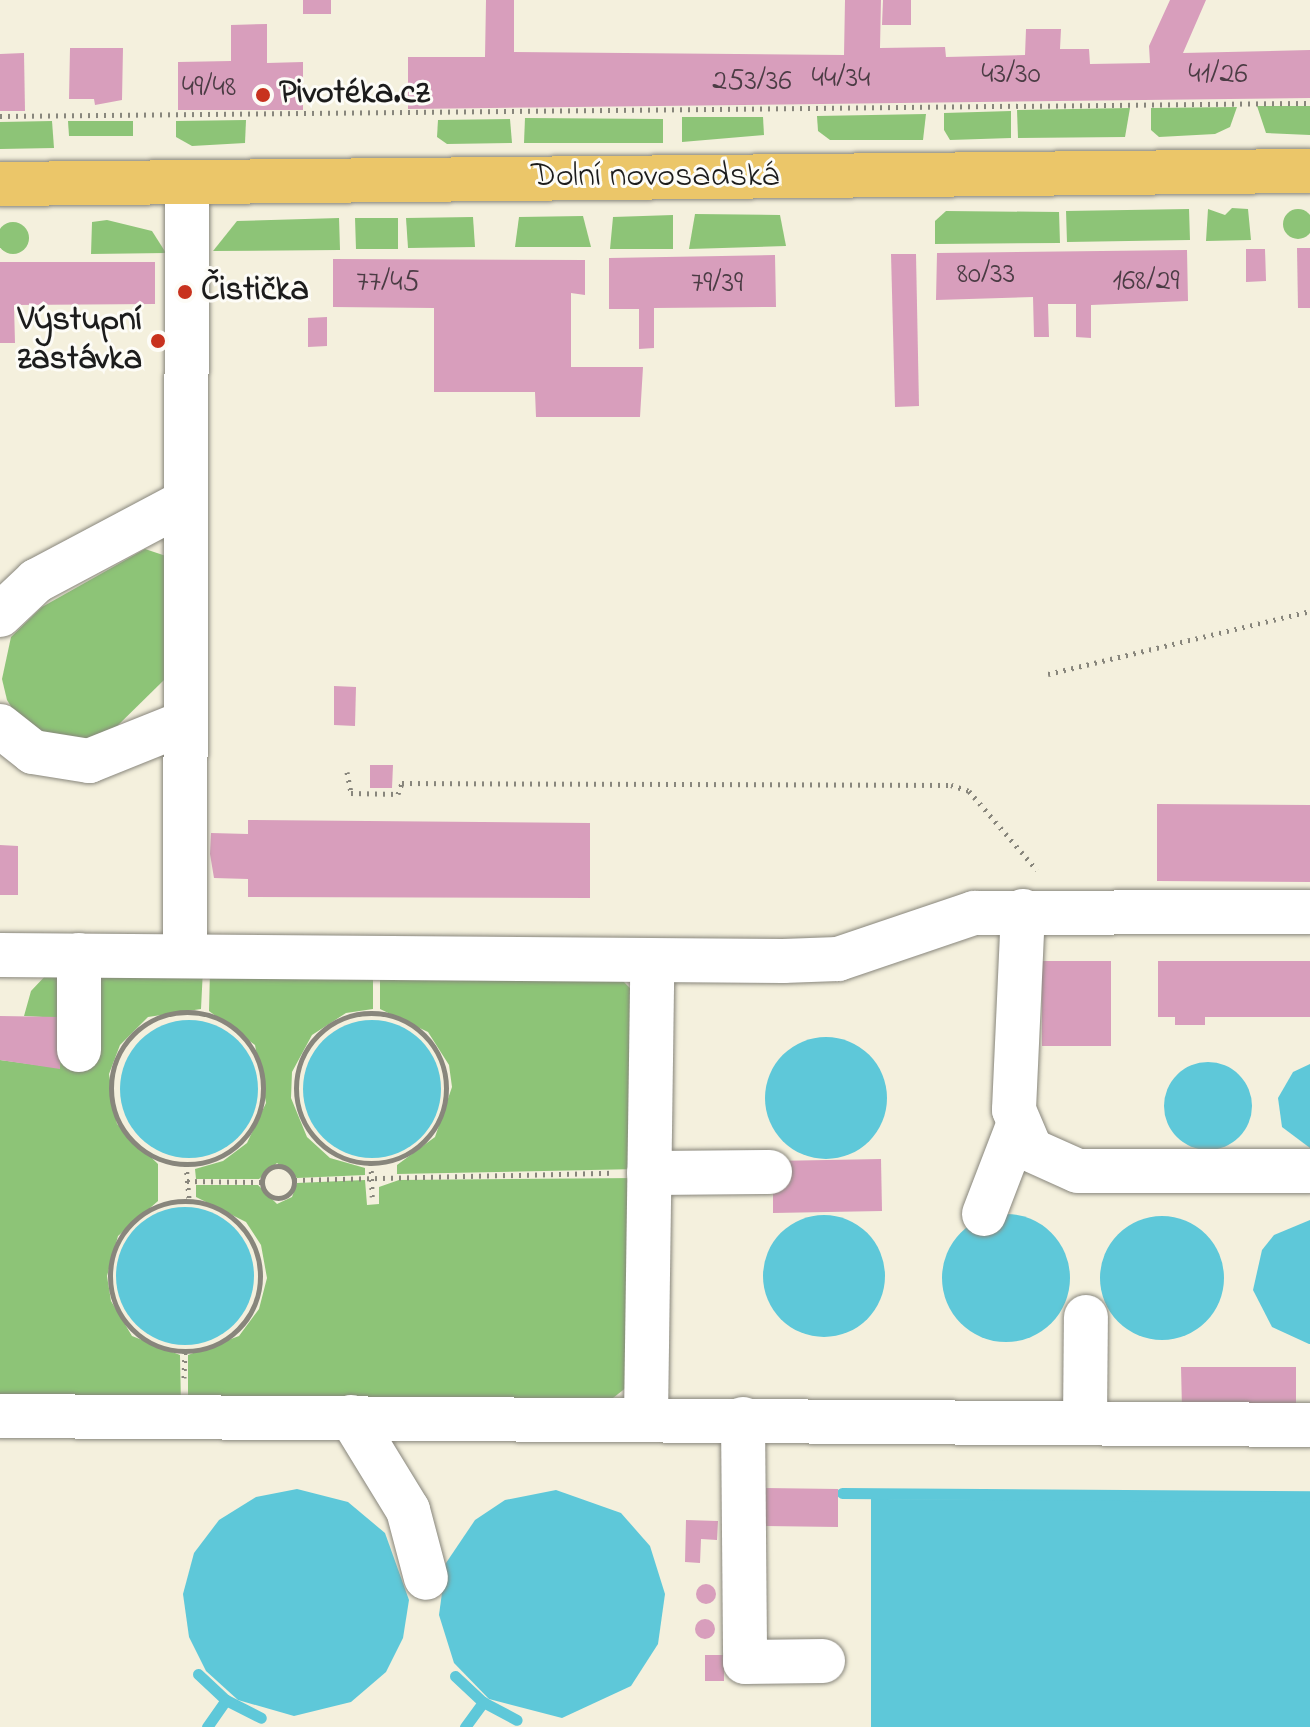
<!DOCTYPE html>
<meta charset="utf-8">
<style>
body{margin:0}
#map{position:relative;width:1310px;height:1727px;overflow:hidden;background:#f4f0dd;font-family:"Indie Flower",sans-serif}
div>[style]{position:absolute}
[style*='--x']{left:calc(var(--x)*1px);top:calc(var(--y)*1px);width:calc(var(--w)*1px);rotate:calc(var(--a)*1deg)}
.green>*{inset:0;background:#8dc477}
.round{border-radius:50%}
.water>*{inset:0;background:#5ec8d9}
.stream>*{height:11px;margin:-5.5px;padding:0 5.5px;transform-origin:5.5px;border-radius:5.5px;background:#5ec8d9}
.building>*{inset:0;background:#d89ebc}
.path>*{height:5px;margin-top:-2.5px;transform-origin:0;background:repeating-linear-gradient(90deg,#88867c 0 2px,transparent 0 8px)}
.path>.ring{margin:-2.5px;padding:0;box-sizing:content-box;background:none;border:5px solid #88867c;border-radius:50%}
.roads{filter:drop-shadow(0 0 2px #88867c) drop-shadow(0 0 2px #88867c)}
.minor>*{height:44px;margin:-22px;padding:0 22px;transform-origin:22px;border-radius:22px;background:#fff}
.major>*{height:44px;margin:-22px;padding:0 22px;transform-origin:22px;border-radius:22px;background:#ebc669}
.dots>*{width:22px;height:22px;translate:-50% -50%;box-sizing:border-box;border:4px solid #fdfcf7;border-radius:50%}
span{translate:-50% -50%;white-space:nowrap;text-align:center;line-height:1.15;-webkit-text-stroke:6px #fdfcf7;paint-order:stroke}
.number-label{font-size:30px;color:#4b3c44}
.number-label span{-webkit-text-stroke-width:0}
.poi-label{font-size:34px;color:#1c1c1c;font-weight:700}
.left{translate:0 -50%;text-align:left}
.right{translate:-100% -50%;text-align:right}
.street-label{font-size:34px;color:#1c1c1c}
</style>
<div id="map">
<div class="green">
<div style="clip-path:polygon(1257px 106px,1310px 106px,1310px 135px,1266px 133px)"></div>
<div style="clip-path:polygon(1237px 107px,1230px 127px,1215px 134px,1159px 137px,1151px 130px,1151px 108px)"></div>
<div style="clip-path:polygon(1130px 108px,1125px 137px,1018px 138px,1017px 110px)"></div>
<div style="clip-path:polygon(1011px 111px,1011px 138px,950px 140px,944px 130px,944px 113px)"></div>
<div style="clip-path:polygon(926px 114px,923px 140px,830px 140px,818px 131px,817px 116px)"></div>
<div style="clip-path:polygon(682px 117px,763px 117px,764px 135px,682px 142px)"></div>
<div style="clip-path:polygon(525px 118px,663px 119px,663px 143px,524px 143px)"></div>
<div style="clip-path:polygon(510px 119px,512px 143px,447px 144px,437px 137px,438px 120px)"></div>
<div style="clip-path:polygon(246px 120px,245px 143px,192px 146px,176px 137px,176px 121px)"></div>
<div style="clip-path:polygon(52px 121px,54px 148px,0 149px,0 122px)"></div>
<div style="clip-path:polygon(68px 121px,133px 121px,133px 136px,69px 136px)"></div>
<div style="clip-path:polygon(1232px 208px,1248px 209px,1251px 240px,1206px 241px,1208px 209px,1225px 215px)"></div>
<div class="round" style="left:1283px;top:209px;width:30px;height:30px"></div>
<div style="clip-path:polygon(1189px 209px,1190px 240px,1067px 242px,1066px 211px)"></div>
<div style="clip-path:polygon(946px 211px,1059px 212px,1060px 243px,935px 244px,935px 221px)"></div>
<div style="clip-path:polygon(695px 214px,780px 215px,786px 246px,689px 249px)"></div>
<div style="clip-path:polygon(673px 215px,673px 249px,610px 249px,613px 217px)"></div>
<div style="clip-path:polygon(583px 216px,591px 247px,515px 247px,519px 217px)"></div>
<div style="clip-path:polygon(473px 217px,475px 247px,408px 248px,406px 218px)"></div>
<div style="clip-path:polygon(339px 218px,340px 250px,213px 251px,237px 221px)"></div>
<div style="clip-path:polygon(398px 218px,398px 249px,356px 249px,355px 218px)"></div>
<div style="clip-path:polygon(107px 220px,152px 231px,166px 253px,91px 254px,92px 222px)"></div>
<div class="round" style="left:-3px;top:222px;width:32px;height:32px"></div>
<div style="clip-path:polygon(145px 549px,166px 556px,164px 680px,107px 736px,53px 742px,18px 718px,7px 700px,2px 679px,11px 637px,42px 607px)"></div>
<div style="clip-path:polygon(203px 969px,201px 1009px,148px 1017px,120px 1045px,109px 1074px,117px 1124px,158px 1164px,158px 1201px,118px 1236px,107px 1276px,111px 1301px,132px 1336px,180px 1355px,181px 1406px,0 1406px,0 1060px,60px 1068px,61px 1018px,24px 1016px,31px 991px,48px 973px)"></div>
<div style="clip-path:polygon(373px 969px,373px 1009px,346px 1013px,312px 1035px,292px 1072px,291px 1098px,307px 1137px,330px 1158px,365px 1168px,365px 1175px,297px 1178px,277px 1163px,259px 1179px,196px 1179px,195px 1169px,223px 1161px,247px 1143px,266px 1103px,255px 1045px,209px 1011px,210px 970px)"></div>
<div style="clip-path:polygon(380px 978px,622px 980px,633px 991px,638px 1169px,397px 1174px,397px 1165px,435px 1137px,452px 1087px,449px 1065px,428px 1032px,380px 1009px)"></div>
<div style="clip-path:polygon(636px 1178px,627px 1387px,604px 1405px,188px 1407px,188px 1355px,239px 1336px,259px 1309px,267px 1278px,261px 1245px,246px 1222px,196px 1197px,196px 1185px,258px 1185px,277px 1204px,292px 1197px,297px 1183px,365px 1180px,367px 1205px,379px 1204px,379px 1187px,399px 1180px)"></div>
</div>
<div class="water">
<div class="round" style="left:120px;top:1020px;width:138px;height:138px"></div>
<div class="round" style="left:303px;top:1020px;width:138px;height:138px"></div>
<div class="round" style="left:765px;top:1037px;width:122px;height:122px"></div>
<div class="round" style="left:1164px;top:1062px;width:88px;height:88px"></div>
<div style="clip-path:polygon(1310px 1064px,1310px 1148px,1282px 1127px,1278px 1098px,1293px 1072px)"></div>
<div class="round" style="left:116px;top:1207px;width:138px;height:138px"></div>
<div class="round" style="left:942px;top:1214px;width:128px;height:128px"></div>
<div class="round" style="left:763px;top:1215px;width:122px;height:122px"></div>
<div class="round" style="left:1100px;top:1216px;width:124px;height:124px"></div>
<div style="clip-path:polygon(1310px 1220px,1310px 1344px,1309px 1344px,1272px 1327px,1253px 1290px,1262px 1250px,1274px 1235px)"></div>
<div style="clip-path:polygon(297px 1489px,348px 1502px,385px 1533px,409px 1600px,403px 1638px,386px 1672px,351px 1702px,294px 1716px,238px 1700px,206px 1671px,189px 1637px,183px 1594px,194px 1553px,219px 1520px,256px 1497px)"></div>
<div style="clip-path:polygon(556px 1490px,621px 1513px,650px 1546px,665px 1594px,658px 1644px,631px 1686px,562px 1718px,489px 1699px,454px 1663px,439px 1615px,446px 1563px,475px 1520px,505px 1500px)"></div>
<div style="clip-path:polygon(871px 1499px,1310px 1500px,1310px 1727px,871px 1727px)"></div>
</div>
<div class="stream">
<div style="--x:842;--y:1493;--w:468;--a:0.4"></div>
<div style="--x:198;--y:1674;--w:38;--a:43"></div>
<div style="--x:455;--y:1676;--w:38;--a:43"></div>
<div style="--x:207;--y:1727;--w:33;--a:-55"></div>
<div style="--x:226;--y:1700;--w:39;--a:27"></div>
<div style="--x:465;--y:1727;--w:31;--a:-54"></div>
<div style="--x:483;--y:1702;--w:38;--a:28"></div>
</div>
<div class="building">
<div style="clip-path:polygon(303px 0,331px 0,331px 14px,303px 14px)"></div>
<div style="clip-path:polygon(486px 0,514px 0,514px 52px,844px 55px,845px 0,881px 0,880px 48px,945px 47px,946px 57px,1025px 55px,1026px 29px,1061px 29px,1060px 49px,1089px 49px,1090px 64px,1150px 63px,1149px 46px,1170px 0,1206px 0,1183px 53px,1310px 50px,1310px 98px,408px 109px,408px 57px,485px 57px)"></div>
<div style="clip-path:polygon(883px 0,911px 0,911px 25px,882px 25px)"></div>
<div style="clip-path:polygon(267px 24px,267px 63px,303px 62px,303px 110px,178px 110px,178px 62px,231px 61px,231px 25px)"></div>
<div style="clip-path:polygon(70px 48px,123px 48px,122px 100px,95px 105px,94px 99px,69px 99px)"></div>
<div style="clip-path:polygon(24px 53px,25px 111px,0 111px,0 54px)"></div>
<div style="clip-path:polygon(1297px 248px,1310px 248px,1310px 308px,1298px 308px)"></div>
<div style="clip-path:polygon(1246px 249px,1265px 249px,1266px 281px,1246px 282px)"></div>
<div style="clip-path:polygon(1187px 250px,1188px 301px,1091px 305px,1091px 338px,1076px 337px,1076px 304px,1048px 304px,1049px 337px,1034px 337px,1033px 297px,936px 300px,937px 253px)"></div>
<div style="clip-path:polygon(891px 254px,916px 254px,919px 406px,895px 407px)"></div>
<div style="clip-path:polygon(775px 255px,776px 307px,654px 308px,654px 348px,639px 349px,639px 309px,609px 309px,609px 258px)"></div>
<div style="clip-path:polygon(333px 259px,585px 260px,585px 295px,571px 293px,571px 367px,643px 367px,640px 417px,536px 417px,535px 392px,434px 392px,434px 308px,333px 307px)"></div>
<div style="clip-path:polygon(0 262px,155px 262px,155px 304px,14px 305px,15px 343px,0 343px)"></div>
<div style="clip-path:polygon(327px 317px,327px 346px,308px 347px,308px 318px)"></div>
<div style="clip-path:polygon(334px 686px,356px 687px,355px 726px,334px 725px)"></div>
<div style="clip-path:polygon(370px 765px,393px 765px,392px 788px,370px 788px)"></div>
<div style="clip-path:polygon(1157px 804px,1310px 805px,1310px 882px,1157px 881px)"></div>
<div style="clip-path:polygon(248px 820px,590px 823px,590px 898px,248px 897px,248px 879px,214px 878px,210px 854px,211px 833px,248px 834px)"></div>
<div style="clip-path:polygon(0 845px,18px 846px,18px 895px,0 895px)"></div>
<div style="clip-path:polygon(1042px 961px,1111px 961px,1111px 1046px,1042px 1046px)"></div>
<div style="clip-path:polygon(1158px 961px,1310px 961px,1310px 1017px,1205px 1017px,1205px 1025px,1175px 1025px,1175px 1017px,1158px 1017px)"></div>
<div style="clip-path:polygon(0 1016px,61px 1017px,60px 1069px,0 1060px)"></div>
<div style="clip-path:polygon(881px 1159px,882px 1211px,773px 1213px,773px 1161px)"></div>
<div style="clip-path:polygon(1181px 1367px,1296px 1367px,1296px 1409px,1182px 1409px)"></div>
<div style="clip-path:polygon(766px 1488px,838px 1489px,838px 1527px,765px 1526px)"></div>
<div style="clip-path:polygon(686px 1520px,718px 1521px,717px 1540px,701px 1539px,700px 1563px,685px 1562px)"></div>
<div class="round" style="left:696px;top:1584px;width:20px;height:20px"></div>
<div class="round" style="left:695px;top:1619px;width:20px;height:20px"></div>
<div style="clip-path:polygon(705px 1655px,724px 1655px,724px 1681px,705px 1681px)"></div>
</div>
<div class="path">
<div style="--x:0;--y:116;--w:1310;--a:-0.57"></div>
<div style="--x:1048;--y:674;--w:269;--a:-13.5"></div>
<div style="--x:347;--y:772;--w:21;--a:79"></div>
<div style="--x:351;--y:793;--w:47;--a:1.2"></div>
<div style="--x:398;--y:794;--w:12;--a:-70"></div>
<div style="--x:402;--y:783;--w:549;--a:0.21"></div>
<div style="--x:951;--y:785;--w:19;--a:18"></div>
<div style="--x:969;--y:791;--w:104;--a:49.3"></div>
<div class="ring" style="left:111px;top:1012px;width:147px;height:147px"></div>
<div class="ring" style="left:296px;top:1013px;width:145px;height:145px"></div>
<div style="--x:371;--y:1163;--w:34;--a:88"></div>
<div style="--x:186;--y:1164;--w:35;--a:85"></div>
<div class="ring" style="left:262px;top:1166px;width:27px;height:27px"></div>
<div style="--x:295;--y:1180;--w:317;--a:-1.3"></div>
<div style="--x:187;--y:1181;--w:75;--a:0.8"></div>
<div class="ring" style="left:110px;top:1201px;width:145px;height:145px"></div>
<div style="--x:184;--y:1378;--w:27;--a:-88"></div>
</div>
<div class="roads">
<div class="minor">
<div style="--x:0;--y:615;--w:50;--a:-43.4"></div>
<div style="--x:36;--y:581;--w:166;--a:-28"></div>
<div style="--x:0;--y:726;--w:42;--a:38.2"></div>
<div style="--x:33;--y:752;--w:57;--a:9.1"></div>
<div style="--x:89;--y:761;--w:99;--a:-21.9"></div>
<div style="--x:1023;--y:911;--w:199;--a:92.6"></div>
<div style="--x:1014;--y:1110;--w:43;--a:67"></div>
<div style="--x:1031;--y:1150;--w:51;--a:24.1"></div>
<div style="--x:1078;--y:1171;--w:232;--a:0"></div>
<div style="--x:0;--y:955;--w:783;--a:0.44"></div>
<div style="--x:783;--y:961;--w:55;--a:-2.1"></div>
<div style="--x:838;--y:959;--w:144;--a:-18.7"></div>
<div style="--x:974;--y:913;--w:336;--a:-0.2"></div>
<div style="--x:185;--y:956;--w:774;--a:-89.85"></div>
<div style="--x:79;--y:1050;--w:95;--a:-90"></div>
<div style="--x:649;--y:1173;--w:121;--a:-0.5"></div>
<div style="--x:984;--y:1214;--w:92;--a:-69"></div>
<div style="--x:0;--y:1416;--w:1310;--a:0.39"></div>
<div style="--x:351;--y:1417;--w:109;--a:58.5"></div>
<div style="--x:408;--y:1510;--w:70;--a:75.2"></div>
<div style="--x:646;--y:1418;--w:457;--a:-89.2"></div>
<div style="--x:743;--y:1419;--w:243;--a:89.5"></div>
<div style="--x:745;--y:1662;--w:78;--a:-0.7"></div>
<div style="--x:1085;--y:1422;--w:105;--a:-89.5"></div>
</div>
<div class="major">
<div style="--x:0;--y:184;--w:1310;--a:-0.57"></div>
</div>
</div>
<div class="dots">
<div style="left:263px;top:95px;background:#c8321e"></div>
<div style="left:185px;top:292px;background:#c8321e"></div>
<div style="left:158px;top:341px;background:#c8321e"></div>
</div>
<div class="number-label">
<span style="left:1011px;top:75px">43/30</span>
<span style="left:1218px;top:75px">41/26</span>
<span style="left:841px;top:79px">44/34</span>
<span style="left:752px;top:82px">253/36</span>
<span style="left:209px;top:88px">49/48</span>
<span style="left:986px;top:275px">80/33</span>
<span style="left:1146px;top:282px">168/29</span>
<span style="left:388px;top:283px">77/45</span>
<span style="left:717px;top:284px">79/39</span>
</div>
<div class="poi-label">
<span class="left" style="left:279px;top:95px">Pivotéka.cz</span>
<span class="left" style="left:201px;top:292px">Čistička</span>
<span class="right" style="left:142px;top:341px">Výstupní<br>zastávka</span>
</div>
<div class="street-label">
<span style="left:655px;top:178px">Dolní novosadská</span>
</div>
</div>
